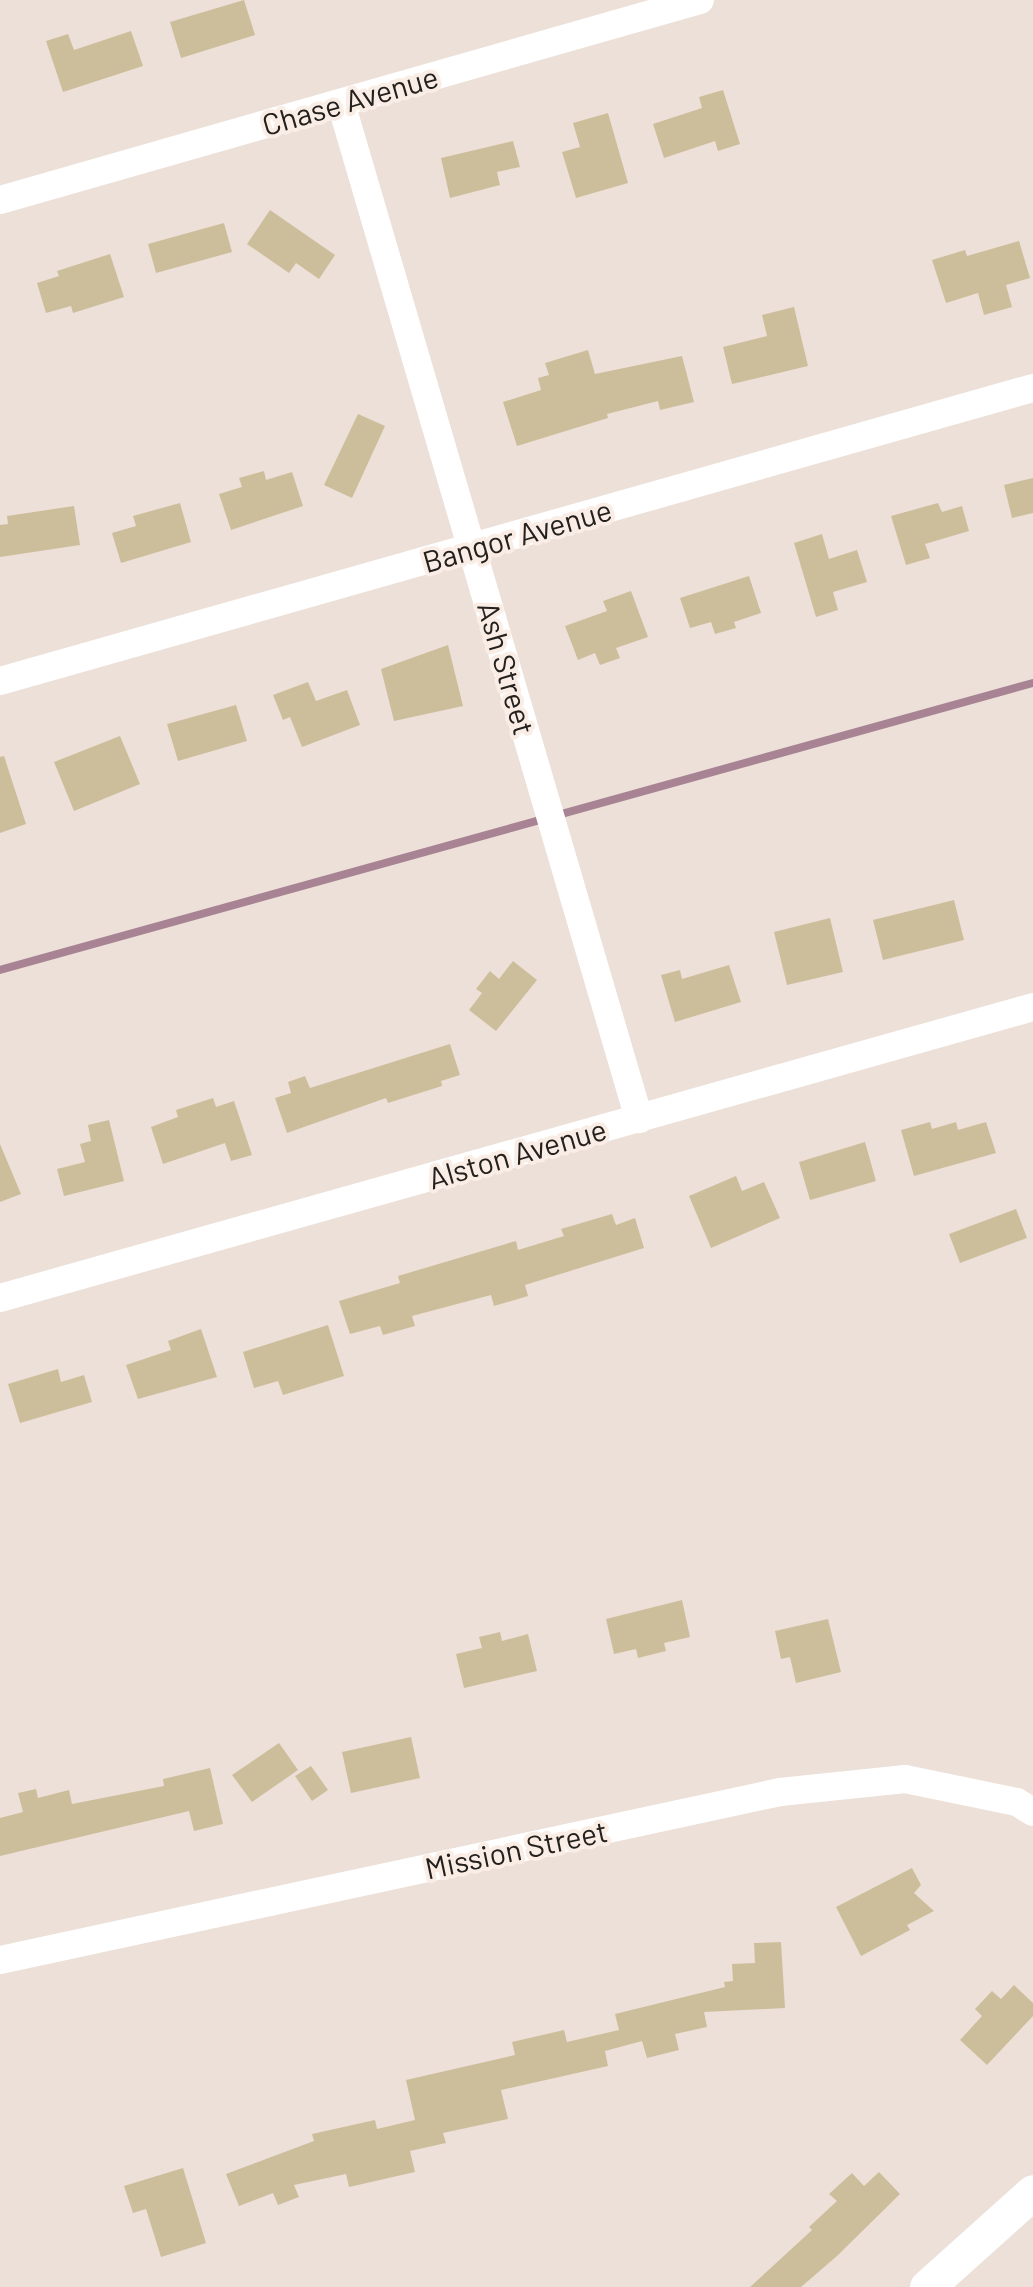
<!DOCTYPE html>
<style>
body{margin:0}
#map{position:relative;width:1033px;height:2287px;overflow:hidden;background:#ece0d8;font-family:Barlow,sans-serif}
div>[style]{position:absolute}
[style*='--x']{left:calc(var(--x)*1px);top:calc(var(--y)*1px);width:calc(var(--w)*1px);rotate:calc(var(--a)*1deg)}
.stream>*{height:8px;margin:-4px;padding:0 4px;transform-origin:4px;border-radius:4px;background:#a78394}
.building>*{inset:0;background:#cdbe9b}
.minor>*{height:28px;margin:-14px;padding:0 14px;transform-origin:14px;border-radius:14px;background:#fff}
.tertiary>*{height:35px;margin:-17.5px;padding:0 17.5px;transform-origin:17.5px;border-radius:17.5px;background:#fff}
span{translate:-50% -50%;white-space:nowrap;text-align:center;line-height:1.15;-webkit-text-stroke:8px #f9ede5;paint-order:stroke}
.street-label{font-size:30px;color:#24201d}
</style>
<div id="map">
<div class="stream">
<div style="--x:0;--y:970;--w:1072;--a:-15.53"></div>
</div>
<div class="building">
<div style="clip-path:polygon(244px 0,255px 35px,181px 58px,170px 22px)"></div>
<div style="clip-path:polygon(131px 31px,143px 66px,63px 92px,46px 41px,68px 34px,74px 50px)"></div>
<div style="clip-path:polygon(723px 90px,740px 144px,718px 151px,715px 141px,664px 158px,653px 124px,702px 108px,699px 97px)"></div>
<div style="clip-path:polygon(608px 113px,628px 183px,576px 198px,562px 152px,580px 147px,573px 123px)"></div>
<div style="clip-path:polygon(513px 141px,520px 167px,497px 172px,500px 185px,450px 198px,441px 158px)"></div>
<div style="clip-path:polygon(270px 210px,335px 255px,319px 279px,296px 263px,289px 273px,247px 244px)"></div>
<div style="clip-path:polygon(224px 223px,232px 252px,156px 273px,148px 244px)"></div>
<div style="clip-path:polygon(1019px 241px,1030px 278px,1006px 285px,1012px 307px,984px 315px,978px 293px,946px 303px,932px 260px,965px 250px,967px 256px)"></div>
<div style="clip-path:polygon(110px 254px,124px 297px,73px 313px,71px 306px,46px 313px,37px 283px,59px 276px,57px 271px)"></div>
<div style="clip-path:polygon(794px 307px,808px 366px,732px 384px,723px 347px,767px 336px,762px 315px)"></div>
<div style="clip-path:polygon(588px 350px,595px 374px,682px 356px,694px 402px,660px 410px,658px 401px,607px 414px,608px 418px,517px 446px,503px 402px,541px 390px,538px 378px,549px 375px,545px 363px)"></div>
<div style="clip-path:polygon(358px 414px,385px 426px,352px 498px,324px 485px)"></div>
<div style="clip-path:polygon(264px 471px,266px 480px,292px 472px,303px 506px,231px 530px,219px 494px,242px 487px,239px 478px)"></div>
<div style="clip-path:polygon(1033px 478px,1033px 513px,1012px 518px,1004px 485px)"></div>
<div style="clip-path:polygon(180px 503px,191px 542px,121px 563px,112px 533px,136px 526px,133px 516px)"></div>
<div style="clip-path:polygon(938px 503px,942px 512px,962px 506px,969px 531px,925px 544px,930px 558px,906px 565px,891px 516px)"></div>
<div style="clip-path:polygon(74px 506px,80px 545px,0 557px,0 525px,8px 524px,7px 516px)"></div>
<div style="clip-path:polygon(822px 534px,829px 559px,857px 550px,867px 582px,833px 592px,838px 610px,816px 617px,794px 543px)"></div>
<div style="clip-path:polygon(749px 576px,761px 613px,734px 622px,736px 628px,715px 634px,711px 622px,690px 628px,680px 598px)"></div>
<div style="clip-path:polygon(631px 591px,648px 637px,616px 648px,620px 658px,600px 665px,595px 653px,578px 660px,565px 626px,607px 611px,603px 601px)"></div>
<div style="clip-path:polygon(448px 645px,463px 706px,394px 721px,381px 669px)"></div>
<div style="clip-path:polygon(308px 682px,316px 701px,347px 690px,360px 725px,302px 747px,290px 717px,283px 720px,273px 695px)"></div>
<div style="clip-path:polygon(236px 705px,247px 741px,178px 761px,167px 724px)"></div>
<div style="clip-path:polygon(120px 736px,140px 784px,74px 811px,54px 762px)"></div>
<div style="clip-path:polygon(4px 756px,26px 824px,0 833px,0 757px)"></div>
<div style="clip-path:polygon(954px 900px,964px 940px,883px 960px,873px 920px)"></div>
<div style="clip-path:polygon(830px 918px,843px 972px,787px 985px,774px 932px)"></div>
<div style="clip-path:polygon(513px 961px,537px 980px,496px 1031px,469px 1010px,482px 993px,476px 989px,490px 971px,499px 979px)"></div>
<div style="clip-path:polygon(729px 965px,741px 1002px,675px 1022px,661px 975px,680px 970px,682px 979px)"></div>
<div style="clip-path:polygon(450px 1044px,460px 1075px,441px 1081px,442px 1086px,388px 1103px,386px 1098px,287px 1133px,275px 1098px,291px 1093px,288px 1082px,305px 1076px,310px 1088px)"></div>
<div style="clip-path:polygon(213px 1098px,216px 1107px,234px 1101px,252px 1155px,231px 1161px,225px 1143px,163px 1164px,151px 1127px,178px 1117px,176px 1110px)"></div>
<div style="clip-path:polygon(109px 1120px,124px 1181px,64px 1196px,57px 1169px,85px 1162px,80px 1144px,91px 1141px,88px 1125px)"></div>
<div style="clip-path:polygon(930px 1122px,932px 1129px,956px 1122px,958px 1130px,986px 1122px,996px 1153px,914px 1176px,901px 1130px)"></div>
<div style="clip-path:polygon(865px 1142px,876px 1181px,810px 1200px,799px 1162px)"></div>
<div style="clip-path:polygon(0 1144px,21px 1194px,0 1202px)"></div>
<div style="clip-path:polygon(736px 1176px,742px 1191px,764px 1182px,780px 1218px,711px 1248px,689px 1196px)"></div>
<div style="clip-path:polygon(1016px 1209px,1027px 1238px,960px 1263px,949px 1234px)"></div>
<div style="clip-path:polygon(612px 1214px,616px 1225px,635px 1218px,644px 1248px,525px 1285px,528px 1296px,494px 1306px,491px 1295px,412px 1316px,415px 1326px,383px 1335px,380px 1326px,350px 1334px,339px 1301px,400px 1283px,398px 1276px,516px 1241px,518px 1250px,564px 1236px,561px 1229px)"></div>
<div style="clip-path:polygon(328px 1325px,344px 1376px,283px 1395px,278px 1381px,254px 1388px,243px 1352px)"></div>
<div style="clip-path:polygon(201px 1329px,217px 1377px,138px 1399px,126px 1365px,171px 1350px,168px 1341px)"></div>
<div style="clip-path:polygon(58px 1369px,61px 1382px,84px 1375px,92px 1402px,20px 1423px,8px 1384px)"></div>
<div style="clip-path:polygon(682px 1600px,690px 1637px,664px 1643px,666px 1651px,638px 1658px,636px 1649px,614px 1654px,606px 1619px)"></div>
<div style="clip-path:polygon(828px 1619px,841px 1672px,796px 1683px,790px 1657px,781px 1659px,775px 1631px)"></div>
<div style="clip-path:polygon(500px 1632px,502px 1641px,528px 1634px,537px 1671px,464px 1688px,456px 1654px,482px 1648px,479px 1637px)"></div>
<div style="clip-path:polygon(411px 1737px,420px 1778px,351px 1793px,342px 1752px)"></div>
<div style="clip-path:polygon(279px 1743px,298px 1770px,252px 1802px,232px 1775px)"></div>
<div style="clip-path:polygon(311px 1766px,328px 1790px,312px 1801px,295px 1776px)"></div>
<div style="clip-path:polygon(210px 1768px,223px 1824px,194px 1831px,189px 1811px,0 1856px,0 1818px,23px 1812px,18px 1793px,36px 1789px,38px 1798px,69px 1790px,72px 1804px,164px 1786px,163px 1779px)"></div>
<div style="clip-path:polygon(912px 1868px,921px 1885px,914px 1893px,934px 1911px,907px 1925px,910px 1930px,861px 1956px,836px 1907px)"></div>
<div style="clip-path:polygon(781px 1942px,785px 2008px,704px 2012px,707px 2027px,675px 2034px,679px 2050px,647px 2058px,642px 2041px,605px 2051px,608px 2066px,501px 2090px,508px 2119px,443px 2133px,446px 2143px,410px 2151px,415px 2172px,349px 2187px,346px 2174px,294px 2185px,299px 2197px,278px 2205px,273px 2193px,239px 2206px,226px 2174px,314px 2141px,312px 2134px,375px 2120px,377px 2129px,415px 2120px,406px 2080px,515px 2055px,512px 2042px,564px 2030px,567px 2042px,619px 2030px,615px 2014px,725px 1987px,724px 1982px,733px 1981px,732px 1964px,755px 1963px,754px 1943px)"></div>
<div style="clip-path:polygon(1014px 1985px,1033px 2003px,1033px 2016px,987px 2065px,960px 2040px,982px 2016px,975px 2009px,992px 1991px,1001px 1999px)"></div>
<div style="clip-path:polygon(183px 2168px,206px 2243px,161px 2257px,146px 2209px,133px 2213px,124px 2186px)"></div>
<div style="clip-path:polygon(879px 2172px,900px 2194px,837px 2256px,801px 2287px,750px 2287px,812px 2230px,809px 2227px,837px 2201px,829px 2194px,852px 2173px,864px 2186px)"></div>
</div>
<div class="minor">
<div style="--x:341;--y:103;--w:1059;--a:73.65"></div>
<div style="--x:0;--y:200;--w:728;--a:-15.95"></div>
<div style="--x:0;--y:681;--w:1074;--a:-15.84"></div>
<div style="--x:0;--y:1298;--w:1073;--a:-15.73"></div>
<div style="--x:0;--y:1960;--w:798;--a:-12.15"></div>
<div style="--x:780;--y:1792;--w:126;--a:-5.9"></div>
<div style="--x:905;--y:1779;--w:114;--a:11.6"></div>
<div style="--x:1017;--y:1802;--w:19;--a:32"></div>
</div>
<div class="tertiary">
<div style="--x:927;--y:2287;--w:142;--a:-41.9"></div>
</div>
<div class="street-label">
<span style="left:350px;top:100px;rotate:-16deg">Chase Avenue</span>
<span style="left:517px;top:535px;rotate:-16deg">Bangor Avenue</span>
<span style="left:507px;top:668px;rotate:74deg">Ash Street</span>
<span style="left:517px;top:1153px;rotate:-16deg">Alston Avenue</span>
<span style="left:516px;top:1849px;rotate:-12deg">Mission Street</span>
</div>
</div>
